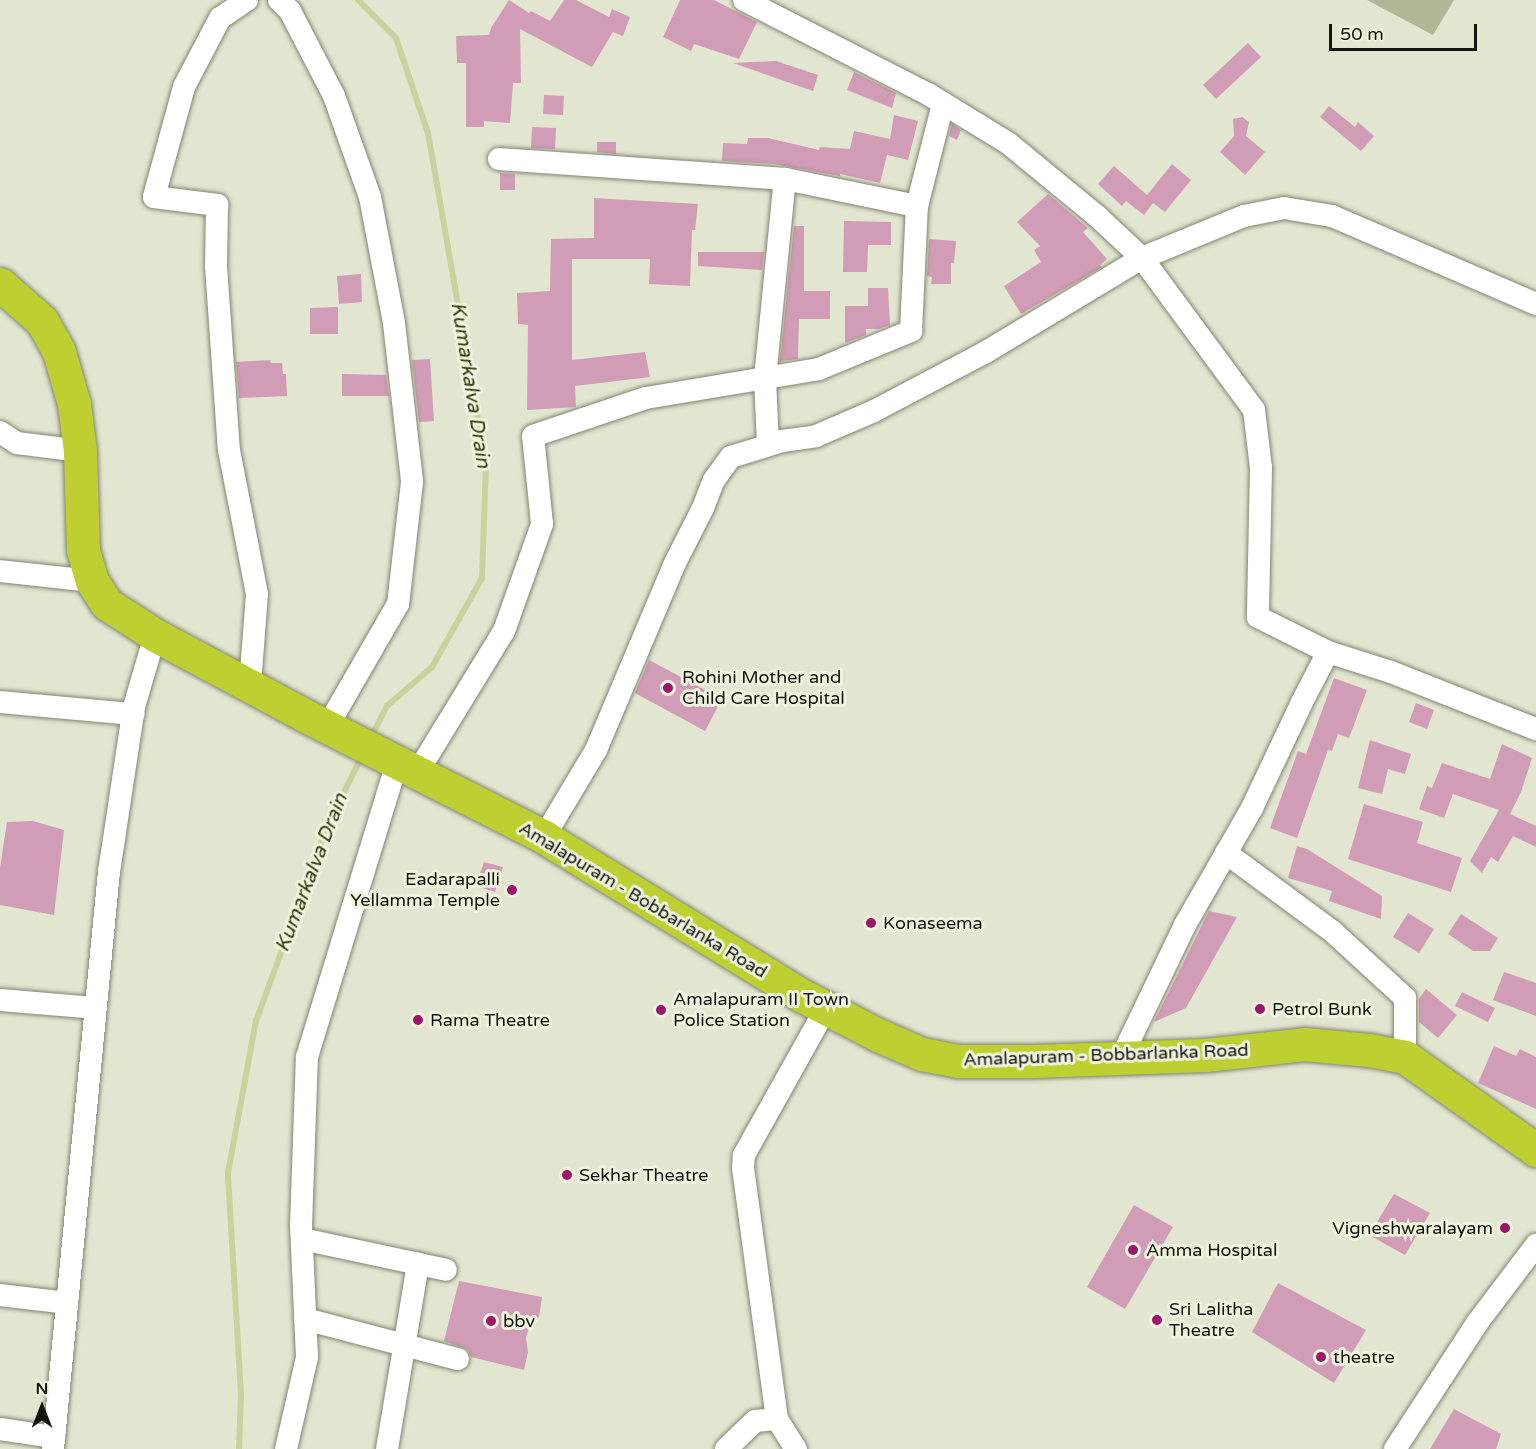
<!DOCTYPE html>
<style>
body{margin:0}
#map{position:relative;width:1536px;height:1449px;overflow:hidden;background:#e2e6d1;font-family:"Varela Round",sans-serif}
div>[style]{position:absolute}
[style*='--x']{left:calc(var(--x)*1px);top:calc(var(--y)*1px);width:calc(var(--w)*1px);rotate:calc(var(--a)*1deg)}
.green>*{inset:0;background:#b1b696}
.stream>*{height:6px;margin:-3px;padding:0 3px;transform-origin:3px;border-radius:3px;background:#c9d29d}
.building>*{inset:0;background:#d19cb5}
.roads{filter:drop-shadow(0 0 2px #828572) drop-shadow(0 0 2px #828572)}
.minor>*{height:22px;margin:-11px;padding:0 11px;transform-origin:11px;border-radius:11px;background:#fff}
.highway>*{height:33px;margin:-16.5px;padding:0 16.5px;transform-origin:16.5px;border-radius:16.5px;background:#becf31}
.dots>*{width:16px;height:16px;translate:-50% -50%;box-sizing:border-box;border:3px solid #eff3de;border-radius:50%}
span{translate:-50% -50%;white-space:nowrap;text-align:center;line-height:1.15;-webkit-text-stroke:6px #eff3de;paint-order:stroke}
.poi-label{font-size:18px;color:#13140d}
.left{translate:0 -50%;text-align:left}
.right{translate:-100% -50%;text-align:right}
.street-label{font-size:18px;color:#13140d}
.water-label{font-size:20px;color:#343910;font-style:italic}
.north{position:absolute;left:12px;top:1377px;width:60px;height:60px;-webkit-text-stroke:4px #eff3de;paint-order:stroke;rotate:0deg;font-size:16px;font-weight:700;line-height:24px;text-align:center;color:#13140d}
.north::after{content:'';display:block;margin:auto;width:21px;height:27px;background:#13140d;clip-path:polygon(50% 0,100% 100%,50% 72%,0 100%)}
.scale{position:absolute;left:1329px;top:24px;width:148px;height:27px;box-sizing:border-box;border:3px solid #13140d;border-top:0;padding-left:8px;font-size:18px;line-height:21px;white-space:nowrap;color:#13140d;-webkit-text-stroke:4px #eff3de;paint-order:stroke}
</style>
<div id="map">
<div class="green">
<div style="clip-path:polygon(1367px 0,1454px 0,1433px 35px)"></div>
</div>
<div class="stream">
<div style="--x:358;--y:0;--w:54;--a:45"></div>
<div style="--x:396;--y:38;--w:100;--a:71.4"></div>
<div style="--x:428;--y:133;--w:336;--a:80.1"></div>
<div style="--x:486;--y:464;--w:114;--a:92"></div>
<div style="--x:482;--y:578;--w:102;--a:119.3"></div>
<div style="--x:432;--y:667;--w:60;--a:139.1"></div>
<div style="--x:387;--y:706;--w:35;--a:117"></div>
<div style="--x:239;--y:1449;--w:55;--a:-87.9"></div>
<div style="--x:241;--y:1394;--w:221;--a:-93.4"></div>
<div style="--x:228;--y:1173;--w:155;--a:-79.6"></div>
<div style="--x:256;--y:1021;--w:212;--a:-69.9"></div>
<div style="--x:329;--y:822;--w:76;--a:-63.4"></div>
</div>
<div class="building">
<div style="clip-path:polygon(509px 0,529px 13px,531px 11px,550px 21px,564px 0,576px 0,609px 17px,612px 9px,630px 17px,623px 36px,613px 32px,592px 67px,520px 29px,521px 83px,513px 83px,510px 123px,484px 121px,484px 127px,466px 127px,466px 63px,457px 63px,456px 36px,489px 35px,491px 28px)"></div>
<div style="clip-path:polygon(680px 0,714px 0,757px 22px,739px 59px,694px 44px,691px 51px,663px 37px)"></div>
<div style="clip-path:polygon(1248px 43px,1261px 57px,1216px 99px,1203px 85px)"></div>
<div style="clip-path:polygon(776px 61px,818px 75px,813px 91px,733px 63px)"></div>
<div style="clip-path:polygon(854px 72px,896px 93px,892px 108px,847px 90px)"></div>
<div style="clip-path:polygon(544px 95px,564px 96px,563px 115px,543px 114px)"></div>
<div style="clip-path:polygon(1329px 106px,1355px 127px,1358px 122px,1374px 136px,1361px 151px,1320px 117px)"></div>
<div style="clip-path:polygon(894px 115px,918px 121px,908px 160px,887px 155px,880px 183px,840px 174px,840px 176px,774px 164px,722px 161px,723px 143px,747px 144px,748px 138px,768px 138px,819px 150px,820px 147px,850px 149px,854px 131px,890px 139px)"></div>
<div style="clip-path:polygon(1242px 117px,1249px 122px,1246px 136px,1265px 152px,1245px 175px,1220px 152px,1234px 136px,1233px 119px)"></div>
<div style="clip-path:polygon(952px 124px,961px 130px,957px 140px,949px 136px)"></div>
<div style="clip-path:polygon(532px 127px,556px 128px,555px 149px,531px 148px)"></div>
<div style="clip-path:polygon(597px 142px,616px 142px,616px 154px,597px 152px)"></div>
<div style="clip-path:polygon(1172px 164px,1191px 180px,1165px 212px,1153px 203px,1144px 215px,1126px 201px,1122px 206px,1098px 184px,1114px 166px,1147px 195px)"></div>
<div style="clip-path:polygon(500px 173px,515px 174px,515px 190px,500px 190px)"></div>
<div style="clip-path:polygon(1048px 194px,1088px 228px,1083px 232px,1107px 259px,1100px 265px,1102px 267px,1021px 314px,1004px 286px,1041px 262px,1034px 250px,1040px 246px,1017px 222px)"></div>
<div style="clip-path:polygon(594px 198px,698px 204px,695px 230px,692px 230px,690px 286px,649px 284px,650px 259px,572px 259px,572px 360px,645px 352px,650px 377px,575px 386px,576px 407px,527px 410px,528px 325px,518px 324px,517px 293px,550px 291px,551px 239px,594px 238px)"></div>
<div style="clip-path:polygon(844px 221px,891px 222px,891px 245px,868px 245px,867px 272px,843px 272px)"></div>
<div style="clip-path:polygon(794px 226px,804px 226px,804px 291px,830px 291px,830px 319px,799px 319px,798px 359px,780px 361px)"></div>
<div style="clip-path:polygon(929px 239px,956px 241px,954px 263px,951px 263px,951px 284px,931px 284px,932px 277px,927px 276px)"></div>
<div style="clip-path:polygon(698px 252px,764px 252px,762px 270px,698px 266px)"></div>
<div style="clip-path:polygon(361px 274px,362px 302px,339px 304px,337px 276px)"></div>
<div style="clip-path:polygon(868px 288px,888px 288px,890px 325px,879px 329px,866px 329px,866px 335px,845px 343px,845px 306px,868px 306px)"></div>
<div style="clip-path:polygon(338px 307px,338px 334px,310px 334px,310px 308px)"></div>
<div style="clip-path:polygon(430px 359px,434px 421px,419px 422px,412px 360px)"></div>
<div style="clip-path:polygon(270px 360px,271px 363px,282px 363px,283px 374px,286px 374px,287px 396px,239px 398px,236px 362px)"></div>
<div style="clip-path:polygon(342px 374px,386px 375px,389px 396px,342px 396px)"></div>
<div style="clip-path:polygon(649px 660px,722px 699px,705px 731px,635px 693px)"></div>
<div style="clip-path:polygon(1334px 678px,1367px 690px,1349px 738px,1338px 734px,1332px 751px,1328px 750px,1297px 838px,1270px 828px,1298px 751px,1306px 754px)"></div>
<div style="clip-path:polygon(1416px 703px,1434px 710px,1427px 729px,1409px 722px)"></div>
<div style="clip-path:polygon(1370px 740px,1411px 754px,1405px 774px,1388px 769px,1382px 794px,1358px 788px)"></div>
<div style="clip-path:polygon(1502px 744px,1532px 758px,1521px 792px,1510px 814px,1536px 826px,1536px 847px,1513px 836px,1498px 862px,1491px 857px,1482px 873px,1470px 861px,1499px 810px,1453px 794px,1444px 818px,1419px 809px,1427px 786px,1432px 788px,1442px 763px,1490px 779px)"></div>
<div style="clip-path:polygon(1364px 804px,1423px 822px,1417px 843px,1462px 858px,1451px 892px,1348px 859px)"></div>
<div style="clip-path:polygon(33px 821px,64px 830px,54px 915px,0 905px,0 868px,7px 822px)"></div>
<div style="clip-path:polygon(1297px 846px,1307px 849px,1382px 896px,1381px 919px,1329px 901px,1332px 891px,1288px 878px)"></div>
<div style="clip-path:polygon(484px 862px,503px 867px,495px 892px,476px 886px)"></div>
<div style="clip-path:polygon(1209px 911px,1237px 917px,1186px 1008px,1154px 1022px)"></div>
<div style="clip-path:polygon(1408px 913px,1434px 929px,1419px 953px,1393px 937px)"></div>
<div style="clip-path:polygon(1461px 914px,1498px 938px,1490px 951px,1473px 951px,1448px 934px)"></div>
<div style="clip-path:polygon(1504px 972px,1536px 983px,1536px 1016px,1493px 1000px)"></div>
<div style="clip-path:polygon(1426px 989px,1457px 1015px,1438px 1038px,1419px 1022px,1419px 999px)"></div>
<div style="clip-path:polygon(1462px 992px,1495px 1008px,1488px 1022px,1455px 1006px)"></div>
<div style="clip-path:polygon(1494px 1046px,1516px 1056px,1520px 1049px,1536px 1057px,1536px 1109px,1478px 1083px)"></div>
<div style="clip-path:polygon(1394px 1194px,1430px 1213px,1405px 1255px,1369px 1235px)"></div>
<div style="clip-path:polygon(1134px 1205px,1173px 1227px,1125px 1309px,1087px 1287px)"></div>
<div style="clip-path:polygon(459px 1281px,542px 1297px,539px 1317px,529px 1327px,526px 1338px,528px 1352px,524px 1370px,471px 1357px,467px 1349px,444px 1341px)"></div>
<div style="clip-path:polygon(1278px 1283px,1366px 1330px,1334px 1383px,1252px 1332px)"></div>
<div style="clip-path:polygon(1454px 1409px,1501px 1434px,1496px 1449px,1430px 1449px)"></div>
</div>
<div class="roads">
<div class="minor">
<div style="--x:247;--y:0;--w:32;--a:146"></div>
<div style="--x:220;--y:18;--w:78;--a:117.6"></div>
<div style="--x:184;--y:87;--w:114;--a:105.3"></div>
<div style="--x:154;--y:197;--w:64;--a:7.2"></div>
<div style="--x:217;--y:205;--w:61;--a:90.9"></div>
<div style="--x:216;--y:266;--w:184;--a:86"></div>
<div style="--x:229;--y:450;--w:147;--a:79"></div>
<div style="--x:257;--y:594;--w:92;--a:94.4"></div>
<div style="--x:279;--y:0;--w:16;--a:45"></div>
<div style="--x:290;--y:11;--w:96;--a:62.6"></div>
<div style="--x:334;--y:96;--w:107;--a:70.4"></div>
<div style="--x:370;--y:197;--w:128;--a:79.2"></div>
<div style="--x:394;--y:323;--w:160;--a:83.5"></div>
<div style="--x:412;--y:482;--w:123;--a:96.5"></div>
<div style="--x:398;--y:604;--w:142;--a:120"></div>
<div style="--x:744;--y:0;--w:207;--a:27.1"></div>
<div style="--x:928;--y:94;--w:94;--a:31.5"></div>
<div style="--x:1008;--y:143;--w:117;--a:39.4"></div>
<div style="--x:1098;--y:217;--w:60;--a:43"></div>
<div style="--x:1142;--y:258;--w:189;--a:53.6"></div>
<div style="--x:1254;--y:410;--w:58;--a:83.1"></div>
<div style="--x:1261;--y:468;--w:149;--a:91.2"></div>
<div style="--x:1258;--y:617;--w:78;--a:26.6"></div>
<div style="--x:1328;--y:652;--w:66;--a:17.6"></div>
<div style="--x:1391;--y:672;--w:156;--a:21.5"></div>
<div style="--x:499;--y:159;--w:287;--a:4"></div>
<div style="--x:0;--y:432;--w:20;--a:33"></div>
<div style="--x:17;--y:443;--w:64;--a:7.2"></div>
<div style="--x:768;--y:445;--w:67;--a:-92.6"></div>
<div style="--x:765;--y:378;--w:200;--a:-84.3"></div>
<div style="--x:785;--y:179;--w:135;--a:11.6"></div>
<div style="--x:0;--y:571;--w:93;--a:6.2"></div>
<div style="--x:0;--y:702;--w:134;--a:5.2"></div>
<div style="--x:417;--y:773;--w:167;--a:-58.5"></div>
<div style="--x:504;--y:631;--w:114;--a:-70.4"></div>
<div style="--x:542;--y:524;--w:88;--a:-95.8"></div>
<div style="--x:533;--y:436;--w:119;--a:-18.6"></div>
<div style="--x:646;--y:398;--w:175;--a:-9.5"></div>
<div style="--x:819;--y:369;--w:100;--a:-22.4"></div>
<div style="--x:911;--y:331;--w:125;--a:-87.3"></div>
<div style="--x:917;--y:206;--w:105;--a:-75.7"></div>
<div style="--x:544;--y:837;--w:101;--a:-59.1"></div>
<div style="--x:596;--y:750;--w:203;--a:-67.1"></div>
<div style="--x:675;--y:563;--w:62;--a:-63"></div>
<div style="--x:703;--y:508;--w:30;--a:-69"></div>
<div style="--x:714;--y:480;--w:29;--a:-54"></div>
<div style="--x:731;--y:457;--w:53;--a:-17.4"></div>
<div style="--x:782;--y:441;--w:34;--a:-8"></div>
<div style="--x:816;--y:436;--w:63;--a:-23.3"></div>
<div style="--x:874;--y:411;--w:127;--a:-27.8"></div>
<div style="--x:986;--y:352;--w:182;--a:-31.1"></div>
<div style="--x:1142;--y:258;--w:110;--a:-22.4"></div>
<div style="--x:1244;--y:216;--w:41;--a:-11.3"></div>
<div style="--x:1284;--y:208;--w:49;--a:9.5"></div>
<div style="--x:1332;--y:216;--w:222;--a:23.3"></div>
<div style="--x:1226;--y:853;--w:133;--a:36.4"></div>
<div style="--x:1333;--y:932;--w:98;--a:42.5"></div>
<div style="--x:1405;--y:998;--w:59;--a:90"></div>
<div style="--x:0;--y:1000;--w:95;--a:4.8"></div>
<div style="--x:1121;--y:1058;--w:148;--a:-64.3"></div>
<div style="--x:1185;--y:925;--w:135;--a:-60.2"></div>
<div style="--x:1252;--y:808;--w:117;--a:-64.7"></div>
<div style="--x:1302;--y:702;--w:56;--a:-62.5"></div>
<div style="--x:302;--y:1239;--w:147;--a:12.1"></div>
<div style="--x:0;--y:1295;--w:67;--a:6.8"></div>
<div style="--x:305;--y:1319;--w:158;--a:14.7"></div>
<div style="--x:777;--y:1419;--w:253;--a:-97.7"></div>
<div style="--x:743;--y:1168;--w:13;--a:-86"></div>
<div style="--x:744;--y:1155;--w:168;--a:-60.8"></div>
<div style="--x:0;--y:1429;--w:55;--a:8.4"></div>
<div style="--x:53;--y:1449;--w:580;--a:-84.46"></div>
<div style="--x:109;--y:872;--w:167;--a:-81.4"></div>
<div style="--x:134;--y:707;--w:75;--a:-73.7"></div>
<div style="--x:286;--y:1449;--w:94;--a:-77.1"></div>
<div style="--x:307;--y:1357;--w:131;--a:-92.6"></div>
<div style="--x:301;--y:1226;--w:169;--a:-88"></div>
<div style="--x:307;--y:1057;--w:307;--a:-73"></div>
<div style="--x:387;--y:1449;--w:188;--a:-80.5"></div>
<div style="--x:726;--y:1449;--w:40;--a:-44"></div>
<div style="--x:755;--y:1421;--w:22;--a:-5"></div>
<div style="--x:777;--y:1419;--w:36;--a:58"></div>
<div style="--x:1395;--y:1449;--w:150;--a:-56.9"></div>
<div style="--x:1477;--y:1323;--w:98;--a:-52.9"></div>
</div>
<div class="highway">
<div style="--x:0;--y:284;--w:56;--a:41.4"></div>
<div style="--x:42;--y:321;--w:35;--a:61"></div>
<div style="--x:59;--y:352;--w:54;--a:73.9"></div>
<div style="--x:74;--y:404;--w:47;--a:82.7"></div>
<div style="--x:80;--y:451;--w:99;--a:88.3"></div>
<div style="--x:83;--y:550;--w:32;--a:74"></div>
<div style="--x:92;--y:581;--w:27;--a:57"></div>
<div style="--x:107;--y:604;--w:57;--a:32.9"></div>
<div style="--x:155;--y:635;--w:171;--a:28.2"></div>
<div style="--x:306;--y:716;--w:267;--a:26.9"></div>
<div style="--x:544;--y:837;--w:302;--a:31.6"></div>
<div style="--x:801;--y:995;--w:87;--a:27.5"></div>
<div style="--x:878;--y:1035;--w:48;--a:23.4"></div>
<div style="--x:922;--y:1054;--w:36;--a:11"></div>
<div style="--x:957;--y:1061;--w:76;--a:0"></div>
<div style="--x:1033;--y:1061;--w:172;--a:-2"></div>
<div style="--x:1205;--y:1055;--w:100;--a:-6.3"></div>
<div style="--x:1304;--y:1044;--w:65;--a:5.3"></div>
<div style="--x:1369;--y:1050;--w:37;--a:11"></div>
<div style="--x:1405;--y:1057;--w:161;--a:35.4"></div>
</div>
</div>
<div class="dots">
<div style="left:668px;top:688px;background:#9b176a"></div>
<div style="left:512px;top:890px;background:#9b176a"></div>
<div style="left:871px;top:923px;background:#9b176a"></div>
<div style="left:1260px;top:1009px;background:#9b176a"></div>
<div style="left:661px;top:1010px;background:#9b176a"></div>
<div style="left:418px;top:1020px;background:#9b176a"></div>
<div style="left:567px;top:1175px;background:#9b176a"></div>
<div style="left:1505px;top:1228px;background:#9b176a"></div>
<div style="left:1133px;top:1250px;background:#9b176a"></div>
<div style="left:1157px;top:1320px;background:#9b176a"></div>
<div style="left:491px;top:1321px;background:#9b176a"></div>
<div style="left:1321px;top:1357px;background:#9b176a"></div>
</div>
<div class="poi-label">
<span class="left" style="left:682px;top:688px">Rohini Mother and<br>Child Care Hospital</span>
<span class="right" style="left:500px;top:890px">Eadarapalli<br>Yellamma Temple</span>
<span class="left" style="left:883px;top:923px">Konaseema</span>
<span class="left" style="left:673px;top:1010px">Amalapuram II Town<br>Police Station</span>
<span class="left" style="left:1272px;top:1009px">Petrol Bunk</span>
<span class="left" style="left:430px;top:1020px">Rama Theatre</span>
<span class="left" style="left:579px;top:1175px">Sekhar Theatre</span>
<span class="right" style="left:1493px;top:1228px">Vigneshwaralayam</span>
<span class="left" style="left:1146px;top:1250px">Amma Hospital</span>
<span class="left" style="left:1169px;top:1320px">Sri Lalitha<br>Theatre</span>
<span class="left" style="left:503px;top:1321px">bbv</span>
<span class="left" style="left:1333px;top:1357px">theatre</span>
</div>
<div class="street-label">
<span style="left:643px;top:900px;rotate:31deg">Amalapuram - Bobbarlanka Road</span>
<span style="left:1106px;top:1055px;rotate:-2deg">Amalapuram - Bobbarlanka Road</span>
</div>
<div class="water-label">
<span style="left:470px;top:385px;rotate:81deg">Kumarkalva Drain</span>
<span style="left:312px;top:873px;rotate:-69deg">Kumarkalva Drain</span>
</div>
<div class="north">N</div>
<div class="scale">50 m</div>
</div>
